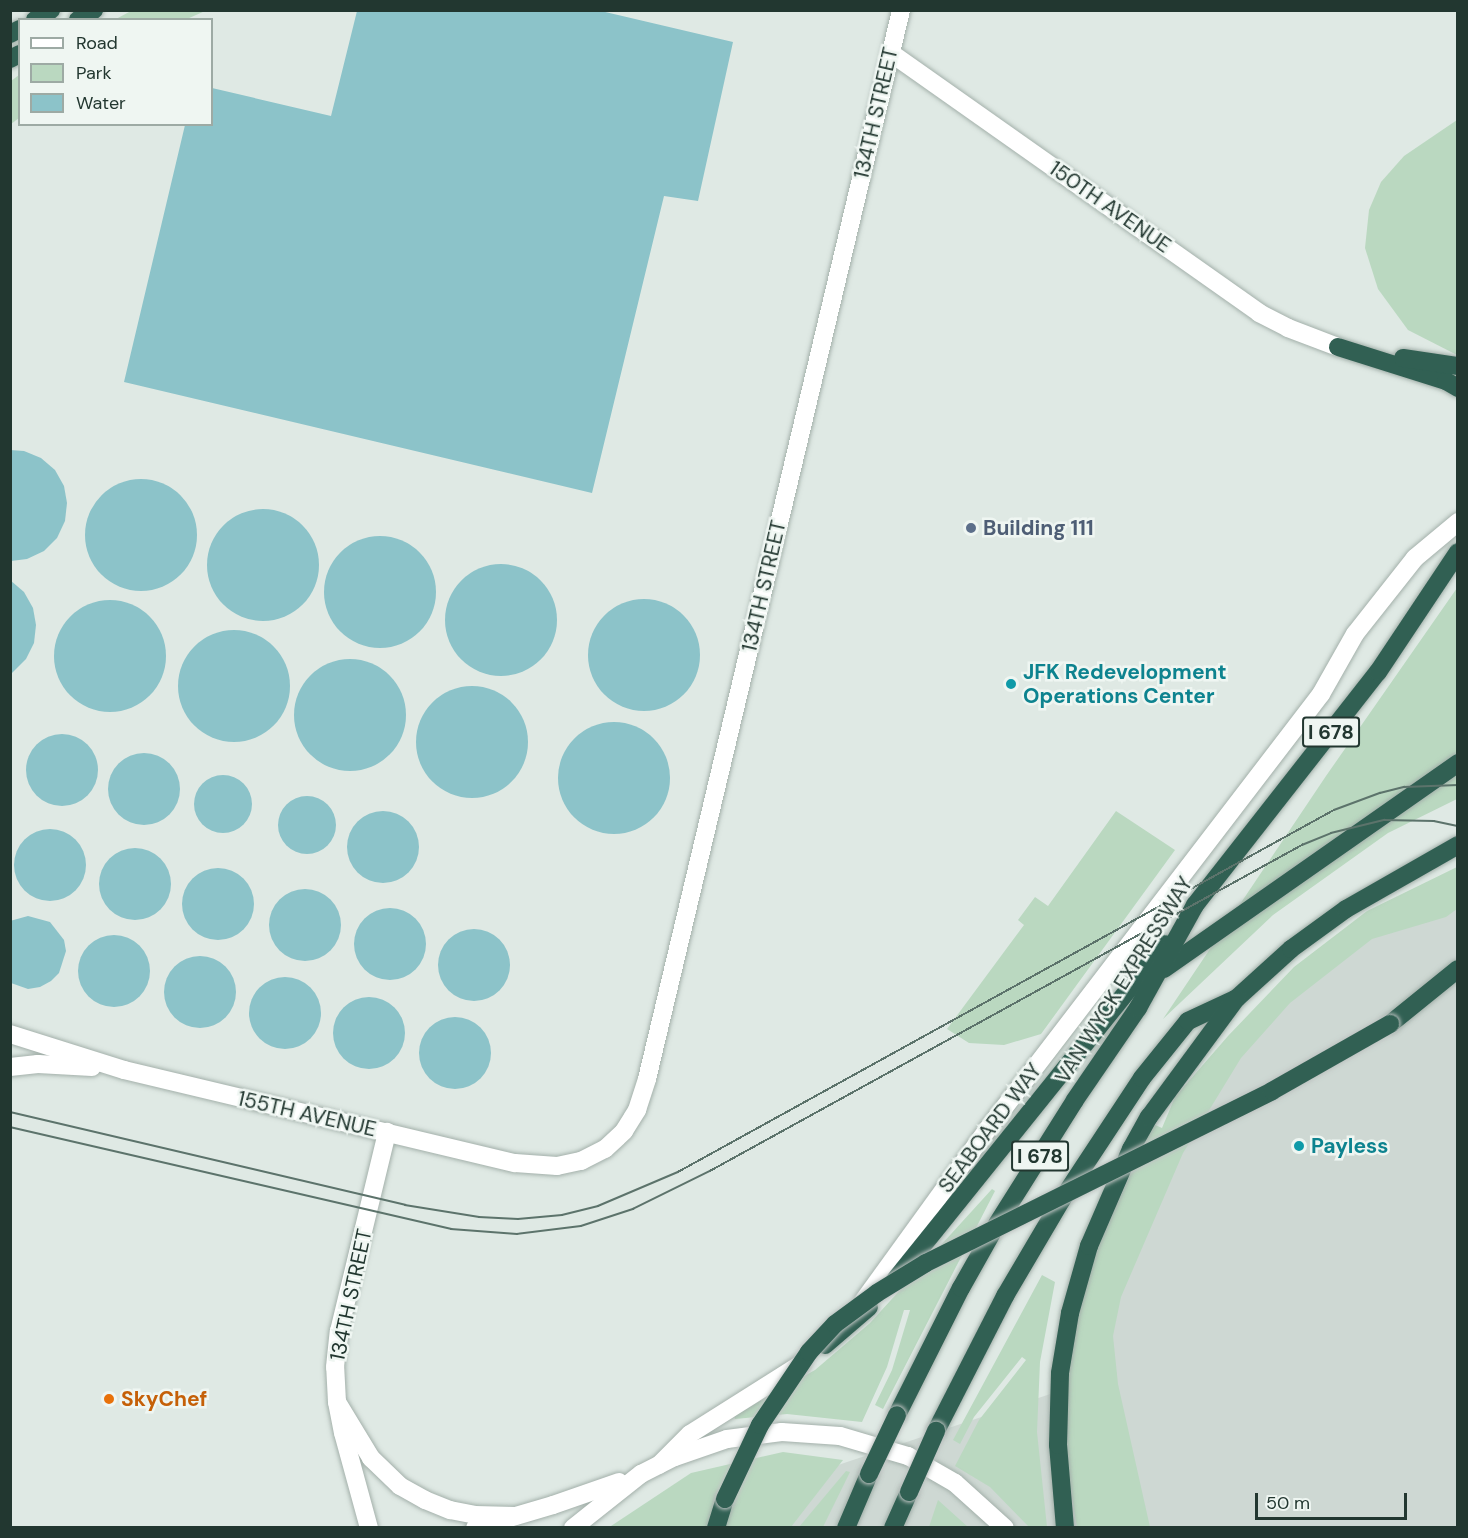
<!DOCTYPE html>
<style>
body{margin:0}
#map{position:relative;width:1468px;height:1538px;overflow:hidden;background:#dfe9e4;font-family:"DM Sans",sans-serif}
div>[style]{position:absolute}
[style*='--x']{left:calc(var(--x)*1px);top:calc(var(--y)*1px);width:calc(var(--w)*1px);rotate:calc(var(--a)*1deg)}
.built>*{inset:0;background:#ced8d3}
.green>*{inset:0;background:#bad8c0}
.water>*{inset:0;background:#8cc3c9}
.round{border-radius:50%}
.roads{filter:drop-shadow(0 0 2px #a3b0aa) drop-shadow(0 0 2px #a3b0aa)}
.minor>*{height:18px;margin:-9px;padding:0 9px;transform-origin:9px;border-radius:9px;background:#fff}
.tertiary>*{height:18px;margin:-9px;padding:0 9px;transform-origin:9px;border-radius:9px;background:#fff}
.motorway>*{height:18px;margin:-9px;padding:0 9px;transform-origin:9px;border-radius:9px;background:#316053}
.tram>*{height:1.5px;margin:-0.75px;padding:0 0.75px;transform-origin:0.75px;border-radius:0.75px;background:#5c736b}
.bridges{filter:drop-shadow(0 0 2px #bdc3c1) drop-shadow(0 0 2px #bdc3c1)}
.motorway-bridge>*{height:18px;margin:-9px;padding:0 9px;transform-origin:9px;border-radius:9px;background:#316053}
.dots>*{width:16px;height:16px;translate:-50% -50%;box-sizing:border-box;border:3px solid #eff6f2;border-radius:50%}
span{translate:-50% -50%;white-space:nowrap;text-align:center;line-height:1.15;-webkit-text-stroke:5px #eff6f2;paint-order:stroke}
.shield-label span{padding:2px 4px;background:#eff6f2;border:2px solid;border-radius:4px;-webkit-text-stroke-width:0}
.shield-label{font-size:20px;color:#223730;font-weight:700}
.street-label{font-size:21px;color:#223730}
.service-label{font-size:21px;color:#4e5e75;font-weight:700}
.left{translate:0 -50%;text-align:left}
.culture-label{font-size:21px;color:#0d838f;font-weight:700}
.food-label{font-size:21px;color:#c56008;font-weight:700}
.frame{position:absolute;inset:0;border:12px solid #223730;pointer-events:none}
.legend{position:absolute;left:18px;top:18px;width:195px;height:108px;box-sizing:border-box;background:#eff6f2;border:2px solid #9daaa4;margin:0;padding:8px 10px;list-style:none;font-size:18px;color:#223730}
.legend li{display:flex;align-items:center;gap:12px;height:30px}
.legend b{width:30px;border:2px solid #9daaa4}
.scale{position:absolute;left:1255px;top:1493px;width:152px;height:27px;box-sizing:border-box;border:3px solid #223730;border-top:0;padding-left:8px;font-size:18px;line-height:21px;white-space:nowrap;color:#223730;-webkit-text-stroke:4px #eff6f2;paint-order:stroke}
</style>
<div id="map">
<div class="built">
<div style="clip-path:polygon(1457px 894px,1457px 1527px,650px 1528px,1107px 1375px,1117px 1294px,1178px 1149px,1236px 1056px,1288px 998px,1373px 934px)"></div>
</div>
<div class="green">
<div style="clip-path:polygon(131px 11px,131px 10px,205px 11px,187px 19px,116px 19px)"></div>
<div style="clip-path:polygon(19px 75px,19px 118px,11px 124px,11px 81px)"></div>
<div style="clip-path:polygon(1457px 120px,1457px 355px,1408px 330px,1378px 289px,1365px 248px,1369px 210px,1381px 182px,1404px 156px)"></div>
<div style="clip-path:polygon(1457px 588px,1457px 799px,1388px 833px,1273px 915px,1163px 1019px,1326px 776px)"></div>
<div style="clip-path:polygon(1116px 811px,1175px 850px,1041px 1034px,1004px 1045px,969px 1043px,947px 1029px,1024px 925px,1018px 920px,1035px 897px,1048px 906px)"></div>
<div style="clip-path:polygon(1457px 867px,1457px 909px,1446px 917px,1372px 939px,1290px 1003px,1241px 1058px,1183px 1153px,1121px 1297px,1113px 1336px,1118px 1384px,1150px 1527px,1077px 1528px,1066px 1456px,1065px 1381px,1085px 1276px,1153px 1124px,1162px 1128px,1175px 1097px,1228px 1036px,1294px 967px,1367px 911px)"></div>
<div style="clip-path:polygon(992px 1189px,995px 1191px,883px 1409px,875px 1405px,892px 1370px,910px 1310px,904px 1310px,887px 1367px,862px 1422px,787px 1414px,735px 1419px,734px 1416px,815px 1370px,870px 1323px)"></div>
<div style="clip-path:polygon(1042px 1275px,1055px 1282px,1040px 1362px,1037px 1432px,1047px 1527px,1030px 1528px,990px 1487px,955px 1466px,979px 1420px,1026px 1360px,1022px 1357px,974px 1417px,960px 1444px,953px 1440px)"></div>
<div style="clip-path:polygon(783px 1452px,843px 1460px,791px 1527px,608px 1528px,691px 1473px)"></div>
<div style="clip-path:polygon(846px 1471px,850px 1472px,823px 1527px,799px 1527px)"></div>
<div style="clip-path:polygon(938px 1500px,968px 1527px,929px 1527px)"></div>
</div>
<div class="water">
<div style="clip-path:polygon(357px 11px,601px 11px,733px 42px,698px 201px,664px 196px,592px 493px,124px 382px,185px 125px,212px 124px,212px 88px,331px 116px)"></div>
<div style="clip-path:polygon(10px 450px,24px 451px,41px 458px,55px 470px,64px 486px,67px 503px,65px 521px,57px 538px,44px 551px,27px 559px,11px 561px)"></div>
<div class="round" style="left:85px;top:479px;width:112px;height:112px"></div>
<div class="round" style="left:207px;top:509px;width:112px;height:112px"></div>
<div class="round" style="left:324px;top:536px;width:112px;height:112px"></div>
<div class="round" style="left:445px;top:564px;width:112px;height:112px"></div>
<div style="clip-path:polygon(10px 580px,24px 592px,33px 608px,36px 625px,34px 643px,26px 659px,11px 674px)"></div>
<div class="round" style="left:588px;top:599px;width:112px;height:112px"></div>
<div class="round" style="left:54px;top:600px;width:112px;height:112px"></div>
<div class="round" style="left:178px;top:630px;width:112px;height:112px"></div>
<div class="round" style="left:294px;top:659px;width:112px;height:112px"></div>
<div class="round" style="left:416px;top:686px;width:112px;height:112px"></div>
<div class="round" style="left:558px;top:722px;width:112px;height:112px"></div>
<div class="round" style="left:26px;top:734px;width:72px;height:72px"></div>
<div class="round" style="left:108px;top:753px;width:72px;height:72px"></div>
<div class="round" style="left:194px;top:775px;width:58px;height:58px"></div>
<div class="round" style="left:278px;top:796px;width:58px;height:58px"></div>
<div class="round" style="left:347px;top:811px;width:72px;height:72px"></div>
<div class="round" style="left:14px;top:829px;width:72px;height:72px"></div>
<div class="round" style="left:99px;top:848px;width:72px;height:72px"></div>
<div class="round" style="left:182px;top:868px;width:72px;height:72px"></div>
<div class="round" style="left:269px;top:889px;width:72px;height:72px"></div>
<div class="round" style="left:354px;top:908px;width:72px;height:72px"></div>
<div style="clip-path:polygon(28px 916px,50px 922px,64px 940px,66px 951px,59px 973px,51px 981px,40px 987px,28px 989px,11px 983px,10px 921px)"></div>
<div class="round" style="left:438px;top:929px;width:72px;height:72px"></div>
<div class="round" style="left:78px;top:935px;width:72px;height:72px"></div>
<div class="round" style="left:164px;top:956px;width:72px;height:72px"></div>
<div class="round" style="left:249px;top:977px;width:72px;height:72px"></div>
<div class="round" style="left:333px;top:997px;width:72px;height:72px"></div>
<div class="round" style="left:419px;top:1017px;width:72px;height:72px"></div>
</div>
<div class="roads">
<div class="minor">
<div style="--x:891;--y:53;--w:451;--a:35.2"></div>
<div style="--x:1259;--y:313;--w:33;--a:27"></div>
<div style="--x:1288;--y:328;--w:53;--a:20.8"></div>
<div style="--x:10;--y:1034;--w:120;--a:17.5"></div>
<div style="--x:124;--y:1070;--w:402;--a:13.4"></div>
<div style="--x:515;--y:1163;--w:42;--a:4.1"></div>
<div style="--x:557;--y:1166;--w:25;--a:-12"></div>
<div style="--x:581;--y:1161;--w:27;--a:-27"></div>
<div style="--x:605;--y:1149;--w:26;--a:-43"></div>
<div style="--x:624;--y:1131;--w:25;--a:-58"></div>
<div style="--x:637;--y:1110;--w:33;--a:-72"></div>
<div style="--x:647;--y:1079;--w:1099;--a:-76.63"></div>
<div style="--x:10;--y:1067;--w:28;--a:-6"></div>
<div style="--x:38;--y:1064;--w:54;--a:3.2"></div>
<div style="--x:369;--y:1528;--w:98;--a:-105.3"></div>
<div style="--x:343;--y:1433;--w:32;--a:-101"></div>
<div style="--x:337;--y:1402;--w:35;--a:-93"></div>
<div style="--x:335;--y:1367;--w:36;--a:-84"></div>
<div style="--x:339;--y:1331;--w:205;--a:-76.4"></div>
</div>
<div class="tertiary">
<div style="--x:864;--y:1300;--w:210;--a:-54.1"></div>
<div style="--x:987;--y:1130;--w:549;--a:-52.55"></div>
<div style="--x:1321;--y:694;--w:69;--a:-60.5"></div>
<div style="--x:1355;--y:634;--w:97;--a:-51.7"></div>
<div style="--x:1415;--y:558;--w:56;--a:-39.9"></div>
<div style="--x:337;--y:1402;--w:66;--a:58.7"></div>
<div style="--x:371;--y:1458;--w:40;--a:44"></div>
<div style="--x:400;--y:1486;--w:29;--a:29"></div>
<div style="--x:425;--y:1500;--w:27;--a:22"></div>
<div style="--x:450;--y:1510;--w:25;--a:11"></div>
<div style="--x:475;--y:1515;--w:40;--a:1.4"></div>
<div style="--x:659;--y:1465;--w:44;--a:-45"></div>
<div style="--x:690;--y:1434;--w:131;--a:-32.2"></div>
<div style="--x:475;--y:1528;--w:81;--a:-16.4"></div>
<div style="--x:553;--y:1505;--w:70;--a:-19.2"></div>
<div style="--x:573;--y:1528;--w:87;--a:-38.5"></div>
<div style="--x:641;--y:1474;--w:38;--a:-27"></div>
<div style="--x:675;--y:1457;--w:55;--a:-19.1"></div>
<div style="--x:727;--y:1439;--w:55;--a:-7.3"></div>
<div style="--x:782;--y:1432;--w:58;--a:3.9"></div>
<div style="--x:840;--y:1436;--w:71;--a:16.4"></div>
<div style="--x:908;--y:1456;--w:54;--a:29.9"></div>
<div style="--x:955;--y:1483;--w:67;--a:42"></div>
</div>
<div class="motorway">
<div style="--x:35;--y:20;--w:19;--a:-32"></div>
<div style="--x:78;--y:20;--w:19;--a:-32"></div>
<div style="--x:10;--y:34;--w:11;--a:-27"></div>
<div style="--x:10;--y:59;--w:11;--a:-27"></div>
<div style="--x:1338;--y:347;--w:113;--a:17.5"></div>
<div style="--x:1446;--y:381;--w:14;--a:30"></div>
<div style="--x:1403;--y:358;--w:56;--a:8.3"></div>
<div style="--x:1164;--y:969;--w:359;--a:-35"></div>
<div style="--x:1390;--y:1024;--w:87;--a:-39"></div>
<div style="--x:895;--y:1280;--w:431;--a:-51.2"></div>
<div style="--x:825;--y:1345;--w:58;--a:-40.8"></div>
<div style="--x:897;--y:1415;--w:142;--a:-63.3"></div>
<div style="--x:961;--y:1288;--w:73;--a:-60.6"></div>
<div style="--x:997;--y:1224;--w:146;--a:-57.8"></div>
<div style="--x:1075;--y:1100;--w:112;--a:-55.6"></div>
<div style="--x:1138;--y:1008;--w:118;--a:-61"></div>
<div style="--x:1195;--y:905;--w:296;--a:-51.9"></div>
<div style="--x:1378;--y:672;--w:144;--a:-56.3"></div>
<div style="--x:936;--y:1431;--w:152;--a:-62.9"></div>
<div style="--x:1005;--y:1296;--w:110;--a:-59.5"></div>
<div style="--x:1061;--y:1201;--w:147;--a:-56.6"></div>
<div style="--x:1142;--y:1078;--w:73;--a:-51.1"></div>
<div style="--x:1188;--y:1021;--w:54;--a:-25.1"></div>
<div style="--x:1237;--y:998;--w:73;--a:-42.2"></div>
<div style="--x:1291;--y:949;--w:68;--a:-36"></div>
<div style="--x:1346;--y:909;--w:129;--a:-29.7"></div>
<div style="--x:716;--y:1528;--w:30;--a:-73"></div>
<div style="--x:846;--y:1528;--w:59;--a:-66.9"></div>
<div style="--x:893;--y:1528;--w:39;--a:-66"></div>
<div style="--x:1065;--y:1528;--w:83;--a:-94.8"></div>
<div style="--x:1058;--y:1445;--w:72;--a:-88.4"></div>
<div style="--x:1060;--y:1373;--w:61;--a:-80.5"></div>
<div style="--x:1070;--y:1313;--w:70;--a:-74.2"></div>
<div style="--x:1089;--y:1246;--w:106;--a:-66.6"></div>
<div style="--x:1131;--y:1149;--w:37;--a:-61"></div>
<div style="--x:1149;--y:1117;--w:147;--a:-53.6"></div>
</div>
</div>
<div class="tram">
<div style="--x:10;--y:1112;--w:406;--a:13.2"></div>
<div style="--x:405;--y:1205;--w:75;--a:9.2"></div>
<div style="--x:479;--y:1217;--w:39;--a:3"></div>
<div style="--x:518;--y:1219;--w:44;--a:-5.2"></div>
<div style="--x:562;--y:1215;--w:37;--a:-14"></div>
<div style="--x:598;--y:1206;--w:87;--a:-23"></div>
<div style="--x:678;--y:1172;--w:749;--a:-28.89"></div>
<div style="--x:1334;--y:810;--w:49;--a:-20.3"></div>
<div style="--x:1380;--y:793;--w:25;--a:-14"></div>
<div style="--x:1404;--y:787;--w:54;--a:-2.1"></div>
<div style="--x:10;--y:1127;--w:453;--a:13"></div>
<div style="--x:451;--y:1229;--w:66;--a:4.3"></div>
<div style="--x:517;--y:1234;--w:64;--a:-7.1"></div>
<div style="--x:581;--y:1226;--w:55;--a:-18.1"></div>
<div style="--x:633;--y:1209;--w:86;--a:-26.3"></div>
<div style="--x:710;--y:1171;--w:676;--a:-28.84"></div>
<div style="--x:1302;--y:845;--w:31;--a:-22"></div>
<div style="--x:1331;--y:833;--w:55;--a:-13.8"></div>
<div style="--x:1384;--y:820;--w:50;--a:1.1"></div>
<div style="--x:1434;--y:821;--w:25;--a:12"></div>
</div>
<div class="bridges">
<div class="motorway-bridge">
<div style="--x:869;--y:1474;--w:65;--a:-64.6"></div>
<div style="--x:909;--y:1492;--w:67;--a:-66.1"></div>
<div style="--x:725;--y:1499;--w:82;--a:-64.7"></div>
<div style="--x:760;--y:1425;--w:88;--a:-56.1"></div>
<div style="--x:809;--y:1352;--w:38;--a:-47"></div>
<div style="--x:835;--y:1324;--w:52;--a:-36.4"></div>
<div style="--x:877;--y:1293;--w:57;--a:-31.5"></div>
<div style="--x:926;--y:1263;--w:386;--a:-26.4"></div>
<div style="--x:1272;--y:1091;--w:136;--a:-29.6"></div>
</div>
</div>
<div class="dots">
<div style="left:971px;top:528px;background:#5c6f8a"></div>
<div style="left:1011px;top:684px;background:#0f9aa8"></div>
<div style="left:1299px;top:1146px;background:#0f9aa8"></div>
<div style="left:109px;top:1399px;background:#e8710a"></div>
</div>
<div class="shield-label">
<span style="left:1331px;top:732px">I 678</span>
<span style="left:1040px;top:1156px">I 678</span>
</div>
<div class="street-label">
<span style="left:876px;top:113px;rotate:-77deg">134TH STREET</span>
<span style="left:1110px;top:207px;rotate:35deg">150TH AVENUE</span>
<span style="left:764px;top:586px;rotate:-77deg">134TH STREET</span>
<span style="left:1124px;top:980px;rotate:-58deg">VAN WYCK EXPRESSWAY</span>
<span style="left:307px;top:1114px;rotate:13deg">155TH AVENUE</span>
<span style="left:990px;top:1128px;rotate:-53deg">SEABOARD WAY</span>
<span style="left:351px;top:1295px;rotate:-78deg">134TH STREET</span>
</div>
<div class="service-label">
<span class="left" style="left:983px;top:528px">Building 111</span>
</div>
<div class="culture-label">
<span class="left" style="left:1023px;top:684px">JFK Redevelopment<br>Operations Center</span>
<span class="left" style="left:1311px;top:1146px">Payless</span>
</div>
<div class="food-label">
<span class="left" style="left:121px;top:1399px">SkyChef</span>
</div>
<div class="frame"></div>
<ul class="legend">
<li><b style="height:8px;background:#fff"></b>Road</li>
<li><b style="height:16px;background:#bad8c0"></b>Park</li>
<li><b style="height:16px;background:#8cc3c9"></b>Water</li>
</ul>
<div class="scale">50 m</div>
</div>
